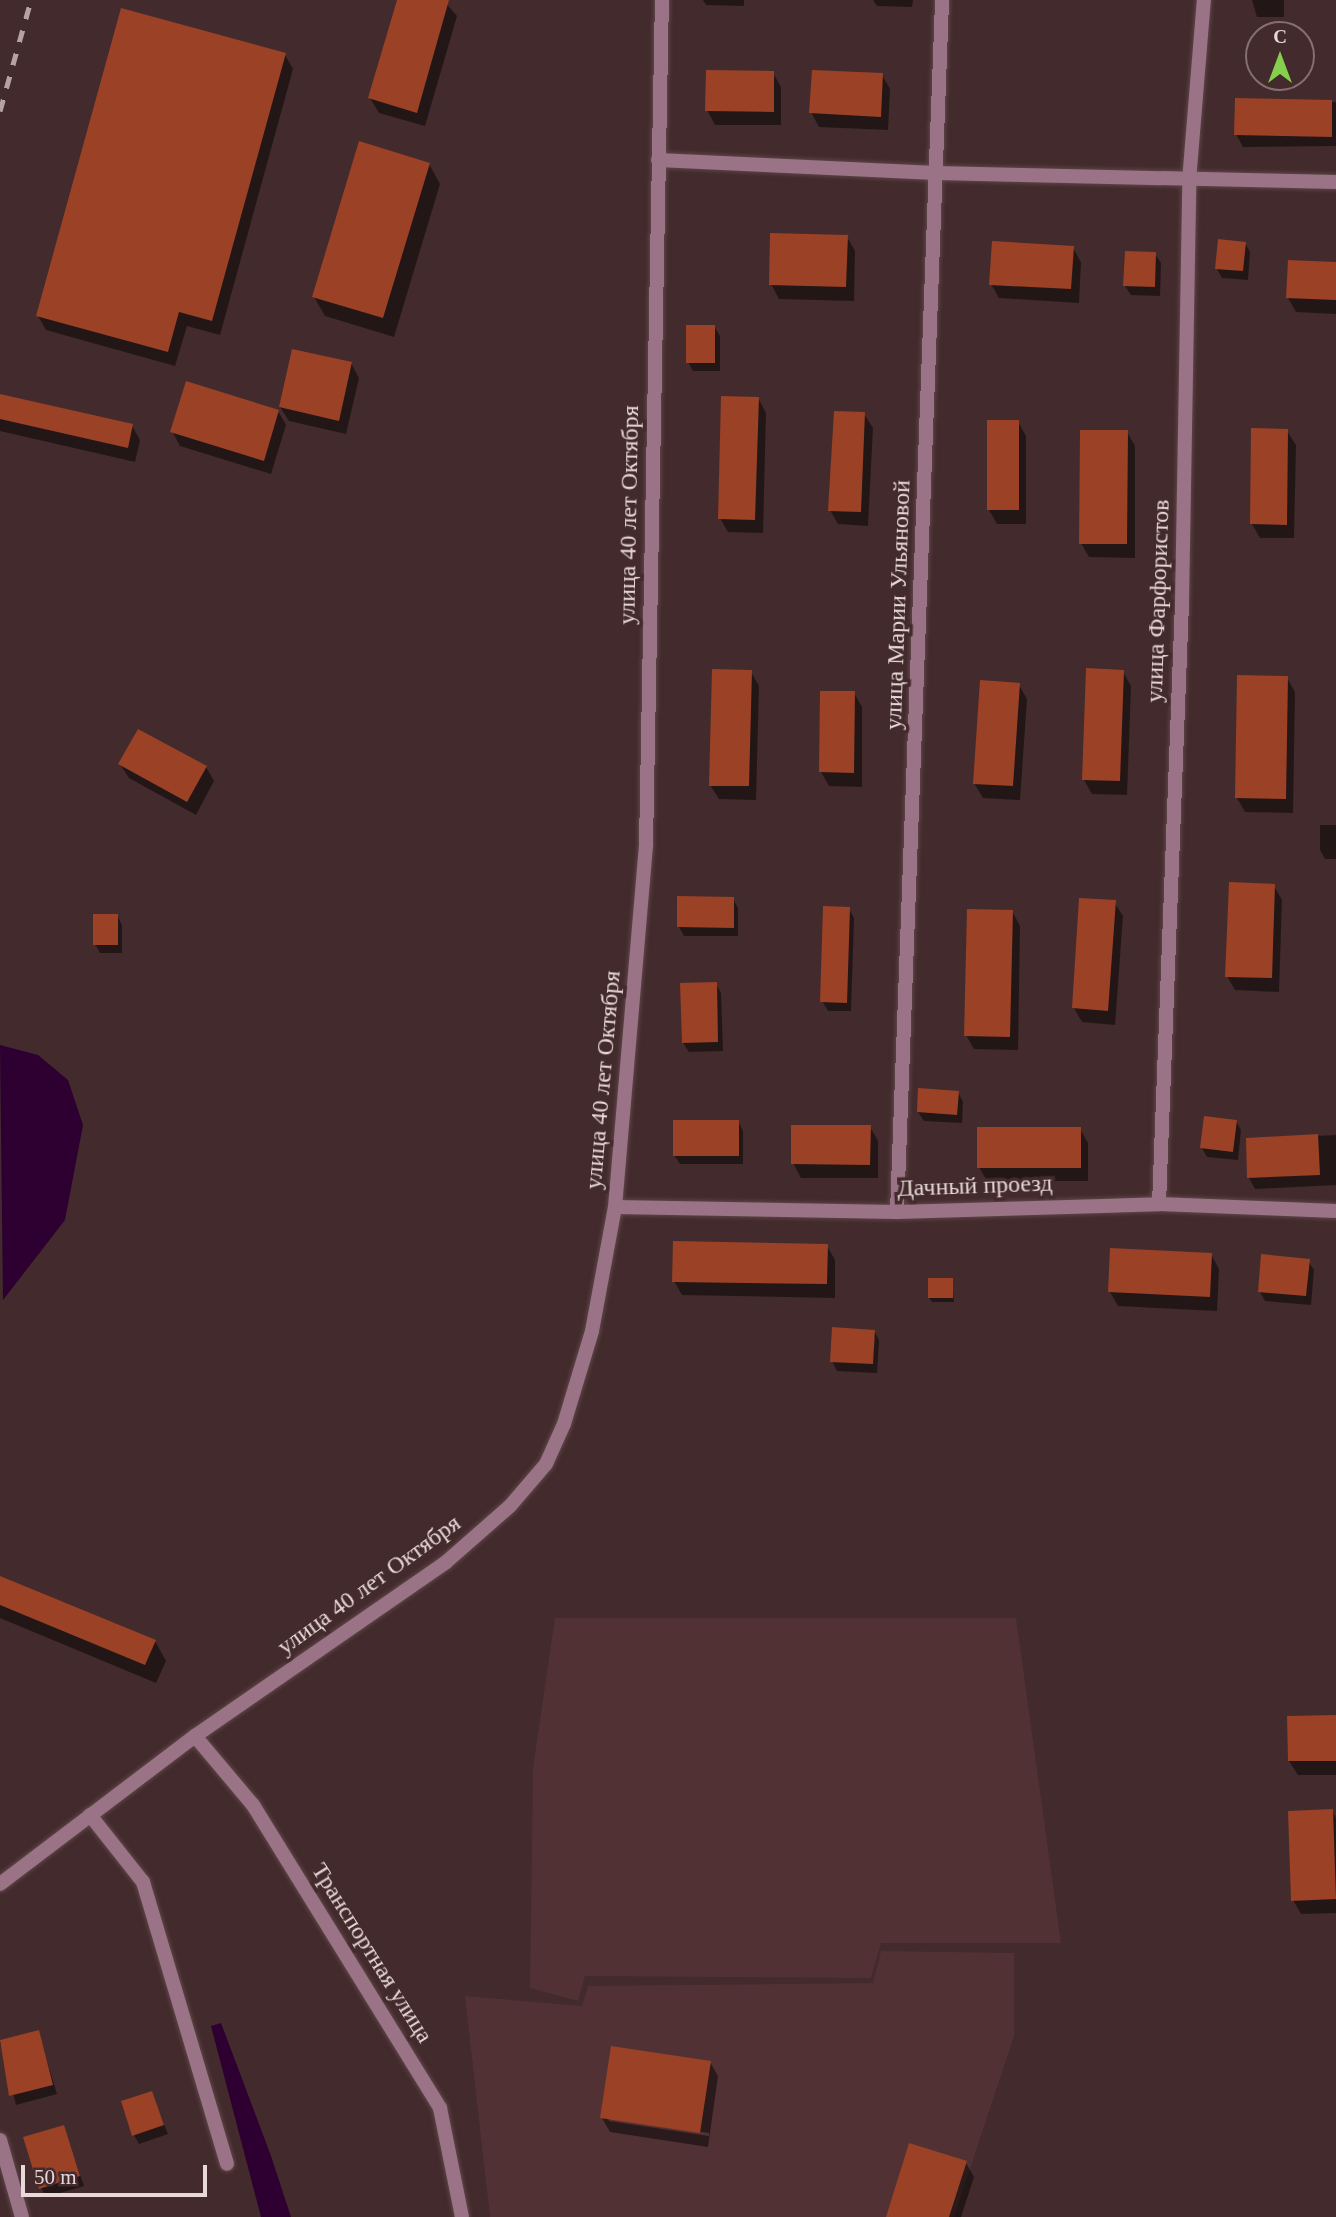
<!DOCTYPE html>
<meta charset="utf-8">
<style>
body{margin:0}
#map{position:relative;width:1336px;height:2217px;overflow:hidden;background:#432a2c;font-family:Georgia,serif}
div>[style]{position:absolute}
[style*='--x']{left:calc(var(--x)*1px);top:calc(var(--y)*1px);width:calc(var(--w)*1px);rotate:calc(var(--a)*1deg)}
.built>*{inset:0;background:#513134}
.water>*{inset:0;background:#2e0032}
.shadow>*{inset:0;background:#0007}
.building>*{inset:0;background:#9a4126}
.roads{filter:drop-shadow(0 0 2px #5d4648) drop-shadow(0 0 2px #5d4648)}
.minor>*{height:14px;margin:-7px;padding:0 7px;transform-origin:7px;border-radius:7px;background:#9b7386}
.tertiary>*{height:14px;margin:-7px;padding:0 7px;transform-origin:7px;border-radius:7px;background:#9b7386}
.rail>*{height:5px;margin-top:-2.5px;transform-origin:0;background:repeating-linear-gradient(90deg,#b5a2a3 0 12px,transparent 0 24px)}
span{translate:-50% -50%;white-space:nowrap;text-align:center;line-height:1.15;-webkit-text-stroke:7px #432a2c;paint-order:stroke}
.street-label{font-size:24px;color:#e8d8d9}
.north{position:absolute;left:1245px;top:21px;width:70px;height:70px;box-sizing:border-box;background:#432a2c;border:2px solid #857071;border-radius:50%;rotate:0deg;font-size:19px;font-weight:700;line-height:28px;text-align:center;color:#e8d8d9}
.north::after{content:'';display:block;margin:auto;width:24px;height:32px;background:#84cf4d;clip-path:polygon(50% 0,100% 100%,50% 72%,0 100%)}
.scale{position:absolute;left:21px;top:2165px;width:186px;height:32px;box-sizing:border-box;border:4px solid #e8d8d9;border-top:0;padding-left:9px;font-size:21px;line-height:24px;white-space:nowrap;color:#e8d8d9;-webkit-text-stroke:5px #432a2c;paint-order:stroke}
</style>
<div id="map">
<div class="built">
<div style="clip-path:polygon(555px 1618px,1016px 1618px,1061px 1943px,881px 1943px,871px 1978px,585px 1976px,578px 2001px,530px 1988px,533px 1768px)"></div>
<div style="clip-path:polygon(881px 1951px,1014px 1953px,1014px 2036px,954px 2217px,490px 2217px,465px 1996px,582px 2006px,588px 1986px,873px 1983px)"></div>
</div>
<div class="water">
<div style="clip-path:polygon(0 1045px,38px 1055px,68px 1080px,83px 1125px,65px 1220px,3px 1300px)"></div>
<div style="clip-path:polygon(221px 2023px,271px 2156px,291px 2217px,261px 2217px,211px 2026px)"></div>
</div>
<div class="shadow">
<div style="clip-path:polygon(399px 0,443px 0,457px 16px,425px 126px,379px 113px,370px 98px)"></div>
<div style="clip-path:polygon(703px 0,744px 0,744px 6px,706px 5px)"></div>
<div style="clip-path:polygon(873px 0,913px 0,912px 7px,877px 6px)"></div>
<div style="clip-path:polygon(1252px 0,1284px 0,1284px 17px,1257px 17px)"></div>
<div style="clip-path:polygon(285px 55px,293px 69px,220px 335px,187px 326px,175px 366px,46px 330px,38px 316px)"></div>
<div style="clip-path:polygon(773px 73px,781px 87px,781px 125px,715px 125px,707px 110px)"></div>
<div style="clip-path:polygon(882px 75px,890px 89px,888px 130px,819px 127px,811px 112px)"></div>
<div style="clip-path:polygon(1237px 100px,1336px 102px,1336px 146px,1243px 147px,1236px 134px)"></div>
<div style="clip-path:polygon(429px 164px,440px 184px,394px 337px,325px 316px,314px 297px)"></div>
<div style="clip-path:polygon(847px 237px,855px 251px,854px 301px,779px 299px,771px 284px)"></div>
<div style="clip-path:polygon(1245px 243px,1250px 252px,1248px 280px,1222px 278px,1217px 269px)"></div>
<div style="clip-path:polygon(1073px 248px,1081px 262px,1079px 303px,999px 298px,991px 284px)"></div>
<div style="clip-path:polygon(1155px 254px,1161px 263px,1160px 296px,1131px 295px,1125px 286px)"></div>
<div style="clip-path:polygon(1336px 263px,1336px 314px,1296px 312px,1288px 298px)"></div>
<div style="clip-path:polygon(714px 326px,720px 336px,720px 371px,693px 371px,688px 362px)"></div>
<div style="clip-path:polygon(351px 363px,359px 378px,346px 434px,289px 421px,280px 407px)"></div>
<div style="clip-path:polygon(0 395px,132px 426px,140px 440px,135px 462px,0 431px)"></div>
<div style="clip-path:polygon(758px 398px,766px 413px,763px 533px,728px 532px,720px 518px)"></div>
<div style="clip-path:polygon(278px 411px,286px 425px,271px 474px,180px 446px,172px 431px)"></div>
<div style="clip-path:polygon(864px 414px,873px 428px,868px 526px,838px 524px,830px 510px)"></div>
<div style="clip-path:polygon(1018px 422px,1026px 436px,1026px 524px,997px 524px,989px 510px)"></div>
<div style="clip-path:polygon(1287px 431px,1296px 445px,1294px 538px,1260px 538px,1252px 524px)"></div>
<div style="clip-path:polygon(1127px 432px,1135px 446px,1135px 558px,1089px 557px,1081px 543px)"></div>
<div style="clip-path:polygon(751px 672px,759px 686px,756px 800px,719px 799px,710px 785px)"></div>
<div style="clip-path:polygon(1123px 672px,1131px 686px,1127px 795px,1092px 794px,1084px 780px)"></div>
<div style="clip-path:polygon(1287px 678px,1295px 692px,1293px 813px,1245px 812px,1237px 798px)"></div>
<div style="clip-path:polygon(1019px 685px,1027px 699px,1020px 800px,983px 798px,974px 783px)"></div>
<div style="clip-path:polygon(854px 693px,862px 707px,862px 787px,829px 786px,821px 772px)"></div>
<div style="clip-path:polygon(120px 764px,206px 767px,214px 781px,196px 815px,129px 778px)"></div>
<div style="clip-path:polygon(1320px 825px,1336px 825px,1336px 859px,1325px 859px,1320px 850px)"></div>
<div style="clip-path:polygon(1274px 886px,1282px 900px,1279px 992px,1235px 990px,1227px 976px)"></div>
<div style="clip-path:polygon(733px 899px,738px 908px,738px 936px,684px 936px,679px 927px)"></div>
<div style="clip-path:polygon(1114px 902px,1123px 916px,1115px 1025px,1082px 1022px,1074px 1008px)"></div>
<div style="clip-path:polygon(849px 909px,854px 918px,851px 1011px,828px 1011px,822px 1001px)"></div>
<div style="clip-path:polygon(1012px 911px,1020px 926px,1018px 1050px,974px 1049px,966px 1035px)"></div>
<div style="clip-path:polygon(117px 915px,122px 925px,122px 953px,100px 953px,95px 944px)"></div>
<div style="clip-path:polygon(716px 984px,721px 993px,723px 1051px,689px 1052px,683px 1043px)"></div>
<div style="clip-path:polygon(958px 1092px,963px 1102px,962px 1123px,924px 1121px,918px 1112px)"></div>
<div style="clip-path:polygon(738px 1121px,743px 1131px,743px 1164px,680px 1164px,674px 1155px)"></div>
<div style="clip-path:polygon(1236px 1121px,1241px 1130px,1238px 1160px,1207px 1157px,1202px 1148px)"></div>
<div style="clip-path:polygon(870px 1127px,878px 1141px,878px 1178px,801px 1178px,793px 1163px)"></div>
<div style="clip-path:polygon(1080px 1129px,1088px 1143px,1088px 1181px,987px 1181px,979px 1167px)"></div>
<div style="clip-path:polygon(1336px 1135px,1336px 1185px,1255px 1189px,1249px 1178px,1248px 1139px)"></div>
<div style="clip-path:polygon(827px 1246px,835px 1260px,835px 1298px,682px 1295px,674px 1281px)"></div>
<div style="clip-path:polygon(1211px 1254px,1219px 1269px,1217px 1311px,1118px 1306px,1110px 1292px)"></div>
<div style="clip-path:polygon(1308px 1261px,1314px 1270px,1311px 1305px,1265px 1301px,1260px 1292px)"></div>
<div style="clip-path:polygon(952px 1280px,954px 1302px,932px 1302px,929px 1298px)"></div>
<div style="clip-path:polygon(874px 1331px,879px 1340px,877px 1373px,837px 1371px,832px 1361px)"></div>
<div style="clip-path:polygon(0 1578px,155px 1641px,166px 1661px,156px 1683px,0 1618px)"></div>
<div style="clip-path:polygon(1336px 1717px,1336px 1775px,1298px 1775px,1289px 1761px)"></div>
<div style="clip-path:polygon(1332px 1811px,1336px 1818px,1336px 1913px,1301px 1914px,1293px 1900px)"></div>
<div style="clip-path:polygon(38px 2032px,57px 2094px,16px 2105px,0 2042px)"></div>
<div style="clip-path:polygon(evenodd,710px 2062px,718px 2076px,708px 2147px,610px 2132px,602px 2118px,710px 2062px,609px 2118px,709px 2133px,709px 2136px,609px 2121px,609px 2118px)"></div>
<div style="clip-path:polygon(151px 2093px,168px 2134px,139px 2144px,134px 2135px)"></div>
<div style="clip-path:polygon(63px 2127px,84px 2186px,46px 2197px,41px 2188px)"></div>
<div style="clip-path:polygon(966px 2163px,974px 2177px,961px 2217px,888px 2217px)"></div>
</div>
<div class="building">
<div style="clip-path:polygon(397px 0,449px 0,417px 113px,368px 98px)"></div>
<div style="clip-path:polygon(121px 8px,286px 53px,212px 321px,179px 312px,168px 352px,36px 316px)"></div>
<div style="clip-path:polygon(706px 70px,774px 71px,774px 112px,705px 111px)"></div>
<div style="clip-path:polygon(812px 70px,883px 73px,881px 117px,809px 113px)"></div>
<div style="clip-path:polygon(1235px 98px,1332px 100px,1332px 137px,1234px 135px)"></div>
<div style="clip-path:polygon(359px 141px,430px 163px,383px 318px,312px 297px)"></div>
<div style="clip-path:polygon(770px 233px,848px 235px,846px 287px,769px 285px)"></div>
<div style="clip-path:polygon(1218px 239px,1246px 242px,1243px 271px,1215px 269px)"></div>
<div style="clip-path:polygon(992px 241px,1074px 246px,1071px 289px,989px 285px)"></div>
<div style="clip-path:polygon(1125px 251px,1156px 252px,1155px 287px,1123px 286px)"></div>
<div style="clip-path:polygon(1288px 260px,1336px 262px,1336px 300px,1286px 298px)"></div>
<div style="clip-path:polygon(686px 325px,715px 325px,715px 363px,686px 363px)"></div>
<div style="clip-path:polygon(292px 349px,352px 362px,339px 421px,279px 407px)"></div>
<div style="clip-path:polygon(186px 381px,279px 410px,264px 461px,170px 432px)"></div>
<div style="clip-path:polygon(0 394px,133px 424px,128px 448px,0 419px)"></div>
<div style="clip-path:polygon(721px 396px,759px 397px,755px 520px,718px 519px)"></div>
<div style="clip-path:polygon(834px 411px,865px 412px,861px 512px,828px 511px)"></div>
<div style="clip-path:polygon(987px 420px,1019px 420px,1019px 510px,987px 510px)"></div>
<div style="clip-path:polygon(1251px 428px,1288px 429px,1287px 525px,1250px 524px)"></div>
<div style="clip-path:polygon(1080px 430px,1128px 430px,1127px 544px,1079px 544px)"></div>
<div style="clip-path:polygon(1086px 668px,1124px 670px,1120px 781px,1082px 780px)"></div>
<div style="clip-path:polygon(712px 669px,752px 670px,749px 786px,709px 786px)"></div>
<div style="clip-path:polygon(1237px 675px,1288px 676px,1286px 799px,1235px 798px)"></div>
<div style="clip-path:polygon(980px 680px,1020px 683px,1013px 786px,973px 784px)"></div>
<div style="clip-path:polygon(820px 691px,855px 691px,854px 773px,819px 772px)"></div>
<div style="clip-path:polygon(138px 729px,207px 766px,187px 802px,118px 764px)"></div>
<div style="clip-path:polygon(1229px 882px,1275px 884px,1272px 978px,1225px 977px)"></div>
<div style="clip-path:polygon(677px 896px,734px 897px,734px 928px,677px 927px)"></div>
<div style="clip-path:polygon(1079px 898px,1116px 900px,1108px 1011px,1072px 1008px)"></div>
<div style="clip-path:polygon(823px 906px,850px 907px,847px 1003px,820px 1002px)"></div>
<div style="clip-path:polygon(967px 909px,1013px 910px,1010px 1037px,964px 1036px)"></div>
<div style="clip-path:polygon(93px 914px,118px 914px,118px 945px,93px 945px)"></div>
<div style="clip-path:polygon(717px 982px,718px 1042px,682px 1043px,680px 983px)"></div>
<div style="clip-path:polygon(918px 1088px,959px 1091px,957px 1115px,917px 1112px)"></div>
<div style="clip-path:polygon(1204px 1116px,1237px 1120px,1233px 1152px,1200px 1148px)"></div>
<div style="clip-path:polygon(673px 1120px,739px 1120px,739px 1156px,673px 1156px)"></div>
<div style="clip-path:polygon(791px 1125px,871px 1125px,870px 1165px,791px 1164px)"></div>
<div style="clip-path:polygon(977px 1127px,1081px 1127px,1081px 1168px,977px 1168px)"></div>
<div style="clip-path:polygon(1318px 1134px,1320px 1175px,1247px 1178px,1246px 1138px)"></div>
<div style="clip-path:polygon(673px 1241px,828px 1244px,827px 1284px,672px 1282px)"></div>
<div style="clip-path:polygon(1110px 1248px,1212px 1253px,1210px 1297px,1108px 1292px)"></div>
<div style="clip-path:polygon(1261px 1254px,1310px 1259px,1306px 1296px,1258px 1292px)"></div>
<div style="clip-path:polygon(928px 1278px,953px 1278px,953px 1298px,928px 1298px)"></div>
<div style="clip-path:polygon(832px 1327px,875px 1330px,873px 1364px,830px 1362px)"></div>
<div style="clip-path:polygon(0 1576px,156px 1640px,145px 1665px,0 1605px)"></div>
<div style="clip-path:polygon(1336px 1715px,1336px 1761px,1288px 1761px,1287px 1716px)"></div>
<div style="clip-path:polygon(1333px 1809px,1336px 1899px,1291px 1901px,1288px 1811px)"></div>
<div style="clip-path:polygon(39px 2030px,53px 2085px,9px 2096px,0 2040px)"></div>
<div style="clip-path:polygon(611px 2046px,711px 2061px,700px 2133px,600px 2118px)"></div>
<div style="clip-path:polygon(152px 2091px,164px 2125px,132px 2136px,121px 2101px)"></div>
<div style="clip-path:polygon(64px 2125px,80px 2176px,39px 2189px,23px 2137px)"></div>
<div style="clip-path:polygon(909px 2143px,967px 2161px,949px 2217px,886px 2217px)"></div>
</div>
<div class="roads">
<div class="minor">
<div style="--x:658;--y:160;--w:278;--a:2.7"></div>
<div style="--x:936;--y:173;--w:400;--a:1.3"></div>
<div style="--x:1159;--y:1204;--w:602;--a:-87.81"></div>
<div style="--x:1182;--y:602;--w:421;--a:-89"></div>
<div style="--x:1189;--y:181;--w:182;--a:-85.3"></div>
<div style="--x:615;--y:1207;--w:282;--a:1"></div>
<div style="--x:897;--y:1212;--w:262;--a:-1.7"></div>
<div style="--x:1159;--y:1204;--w:177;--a:2.3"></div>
<div style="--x:897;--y:1212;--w:1213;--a:-87.87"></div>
<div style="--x:195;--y:1736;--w:90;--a:50"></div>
<div style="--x:253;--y:1805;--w:356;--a:58.3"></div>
<div style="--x:440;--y:2108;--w:111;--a:78.6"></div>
<div style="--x:90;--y:1815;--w:85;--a:51.7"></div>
<div style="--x:143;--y:1882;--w:294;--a:73.4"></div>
<div style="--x:0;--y:2140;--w:80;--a:74.1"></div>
</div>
<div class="tertiary">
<div style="--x:0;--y:1884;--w:245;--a:-37.2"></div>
<div style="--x:195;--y:1736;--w:304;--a:-34.7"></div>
<div style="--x:445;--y:1563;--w:86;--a:-41.2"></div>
<div style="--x:510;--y:1506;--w:55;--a:-49.4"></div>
<div style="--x:546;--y:1464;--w:44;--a:-65.8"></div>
<div style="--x:564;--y:1424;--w:97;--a:-73.2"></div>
<div style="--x:592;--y:1331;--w:126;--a:-79.5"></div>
<div style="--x:615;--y:1207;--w:363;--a:-85.1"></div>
<div style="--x:646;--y:845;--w:845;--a:-88.92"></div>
</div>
</div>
<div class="rail">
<div style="--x:0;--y:111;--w:115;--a:-74.4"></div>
</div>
<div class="street-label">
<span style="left:629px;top:515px;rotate:-89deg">улица 40 лет Октября</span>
<span style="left:1158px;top:601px;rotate:-88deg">улица Фарфористов</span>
<span style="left:898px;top:605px;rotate:-88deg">улица Марии Ульяновой</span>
<span style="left:603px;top:1080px;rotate:-85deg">улица 40 лет Октября</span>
<span style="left:975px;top:1186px;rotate:-2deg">Дачный проезд</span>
<span style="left:369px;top:1585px;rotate:-36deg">улица 40 лет Октября</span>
<span style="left:372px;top:1953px;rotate:58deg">Транспортная улица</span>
</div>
<div class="north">С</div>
<div class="scale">50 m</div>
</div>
